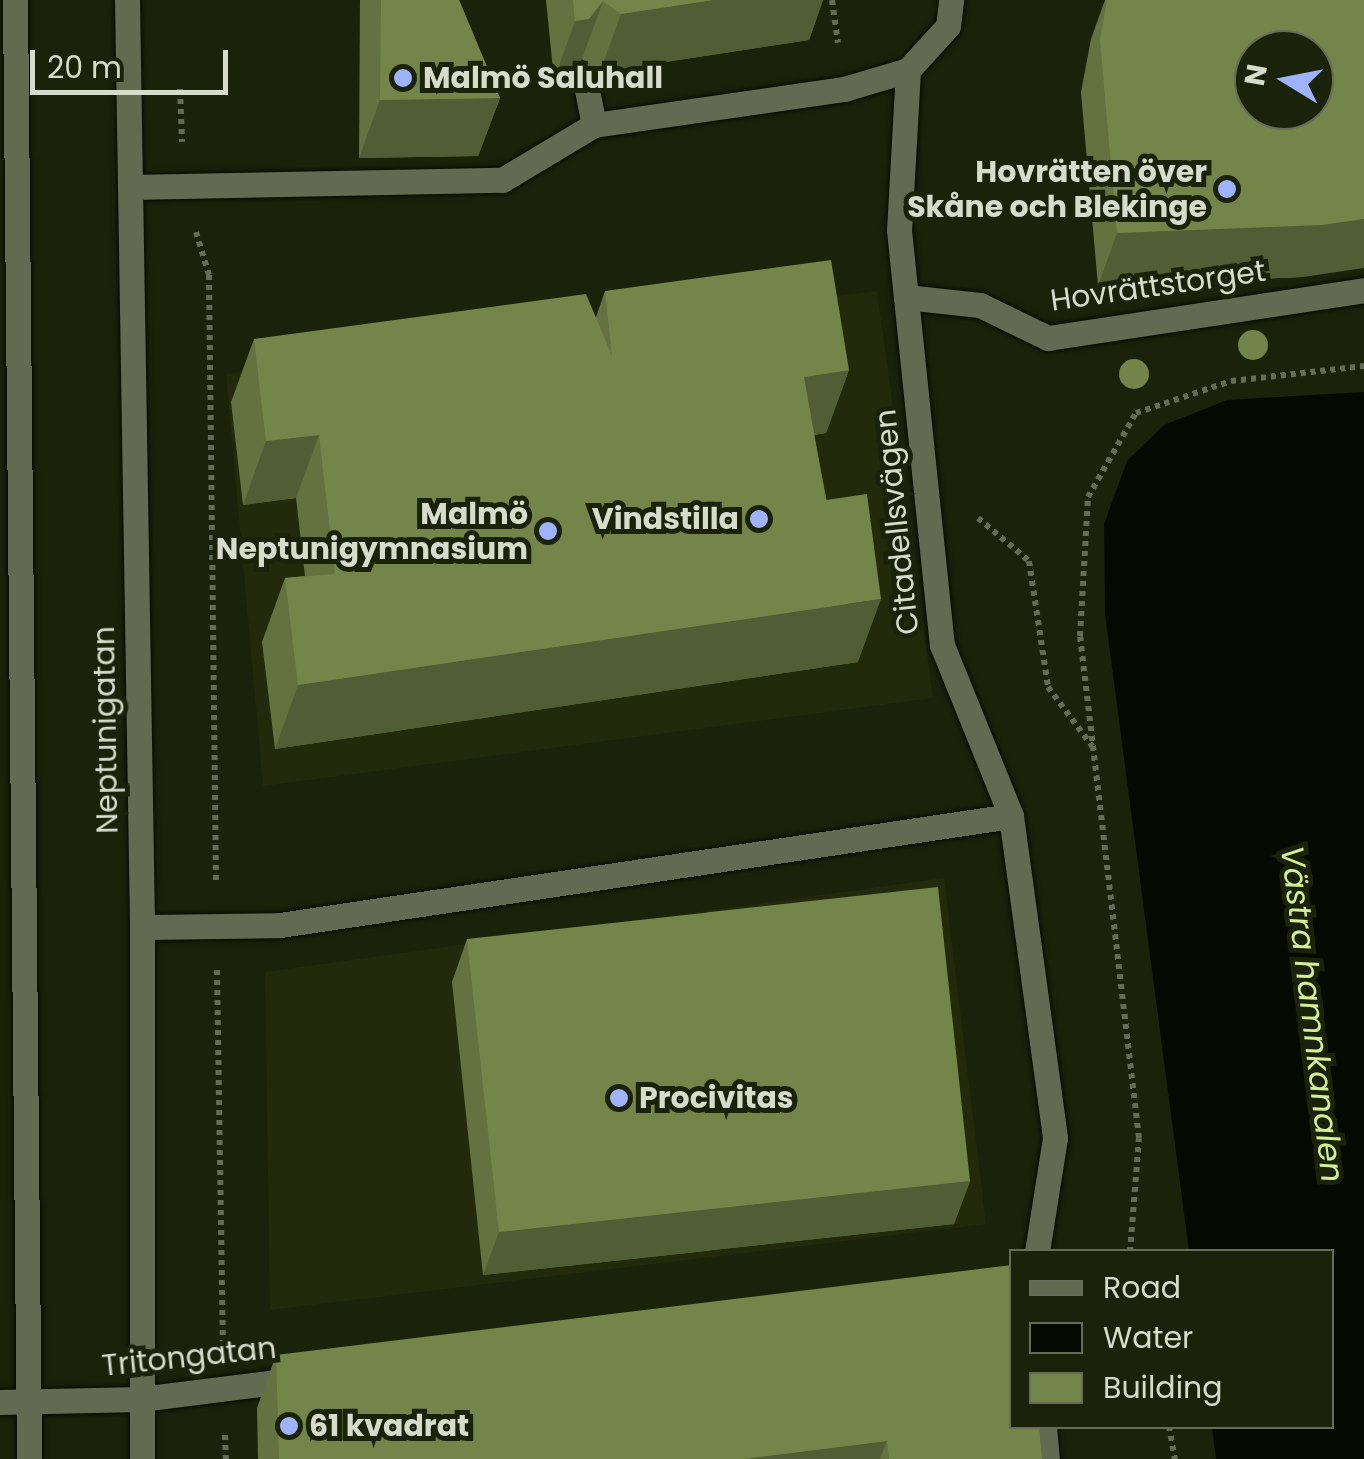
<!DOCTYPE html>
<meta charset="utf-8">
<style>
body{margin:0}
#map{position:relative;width:1364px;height:1459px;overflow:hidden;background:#1b220a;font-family:Poppins,sans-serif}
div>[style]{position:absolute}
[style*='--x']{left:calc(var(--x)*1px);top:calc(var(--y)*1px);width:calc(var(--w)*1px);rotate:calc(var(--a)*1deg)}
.built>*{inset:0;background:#222a0b}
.water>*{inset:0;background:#050a00}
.path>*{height:6px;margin-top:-3px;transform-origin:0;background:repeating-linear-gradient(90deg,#646b56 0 5px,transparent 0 10px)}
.roads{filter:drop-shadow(0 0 2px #060b00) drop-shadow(0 0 2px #060b00)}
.service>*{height:25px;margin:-12.5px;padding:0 12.5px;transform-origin:12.5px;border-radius:12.5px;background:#626a51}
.pedestrian>*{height:25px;margin:-12.5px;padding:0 12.5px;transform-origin:12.5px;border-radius:12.5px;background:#626a51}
.minor>*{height:25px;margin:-12.5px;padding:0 12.5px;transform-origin:12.5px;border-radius:12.5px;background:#626a51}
.tertiary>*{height:25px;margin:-12.5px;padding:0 12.5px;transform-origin:12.5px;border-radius:12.5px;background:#626a51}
.trees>*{width:30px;height:30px;margin:-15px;border-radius:50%;background:#73844a}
.wall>*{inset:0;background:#647240}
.shaded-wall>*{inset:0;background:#515d34}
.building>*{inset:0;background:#74854a}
.dots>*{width:28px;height:28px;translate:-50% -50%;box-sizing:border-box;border:5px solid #1b220a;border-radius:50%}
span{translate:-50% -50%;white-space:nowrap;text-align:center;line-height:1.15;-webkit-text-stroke:10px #1b220a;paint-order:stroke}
.poi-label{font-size:30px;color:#d6dbcc;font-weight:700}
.left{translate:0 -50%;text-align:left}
.right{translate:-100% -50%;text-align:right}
.street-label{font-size:30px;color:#d6dbcc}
.water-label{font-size:32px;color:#d5ef98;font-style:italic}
.legend{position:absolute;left:1009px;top:1249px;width:325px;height:180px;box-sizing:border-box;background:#1b220a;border:2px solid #666c58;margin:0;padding:12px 18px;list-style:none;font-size:30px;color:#d6dbcc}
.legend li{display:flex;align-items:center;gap:20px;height:50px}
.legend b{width:50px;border:2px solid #666c58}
.north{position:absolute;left:1234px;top:30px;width:100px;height:100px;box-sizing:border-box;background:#1b220a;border:2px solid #666c58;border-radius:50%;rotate:280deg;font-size:28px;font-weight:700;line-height:40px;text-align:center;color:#d6dbcc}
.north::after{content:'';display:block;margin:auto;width:35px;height:45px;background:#9fb3fd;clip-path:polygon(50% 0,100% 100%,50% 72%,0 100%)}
.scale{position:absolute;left:30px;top:50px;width:198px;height:45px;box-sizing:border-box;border:5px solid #d6dbcc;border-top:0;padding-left:12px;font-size:30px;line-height:35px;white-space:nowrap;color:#d6dbcc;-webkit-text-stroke:8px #1b220a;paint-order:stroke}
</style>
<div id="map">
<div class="built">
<div style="clip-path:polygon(877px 291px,933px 698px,263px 786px,226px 374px)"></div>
<div style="clip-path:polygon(944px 878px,986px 1224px,270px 1310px,265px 972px)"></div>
</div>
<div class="water">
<div style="clip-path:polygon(1364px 392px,1364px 1459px,1216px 1459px,1212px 1427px,1332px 1426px,1332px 1252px,1189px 1251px,1105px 614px,1104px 524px,1127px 461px,1164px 425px,1227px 400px)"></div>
</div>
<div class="path">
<div style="--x:832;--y:0;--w:43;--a:82.1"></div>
<div style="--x:180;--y:89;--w:53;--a:87.8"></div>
<div style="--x:196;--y:232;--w:45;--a:73.2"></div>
<div style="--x:209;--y:275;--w:608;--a:89.34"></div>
<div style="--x:978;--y:518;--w:67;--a:40.1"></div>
<div style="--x:1029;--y:561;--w:127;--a:81.4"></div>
<div style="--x:1048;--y:687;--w:74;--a:53.3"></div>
<div style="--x:217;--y:970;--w:373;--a:89.1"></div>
<div style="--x:1130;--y:1252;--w:114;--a:-85.5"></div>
<div style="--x:1139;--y:1138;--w:505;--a:-96.7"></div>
<div style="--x:1080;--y:636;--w:139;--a:-86.7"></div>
<div style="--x:1088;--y:497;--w:97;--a:-60.3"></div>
<div style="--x:1136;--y:413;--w:100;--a:-18.6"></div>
<div style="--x:1231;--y:381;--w:134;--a:-6.4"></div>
<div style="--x:1169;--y:1426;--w:34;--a:80"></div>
<div style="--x:225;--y:1435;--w:24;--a:88"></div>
</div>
<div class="roads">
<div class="service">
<div style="--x:584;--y:75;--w:51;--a:78.7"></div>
<div style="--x:594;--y:125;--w:253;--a:-8.2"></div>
<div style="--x:844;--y:89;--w:67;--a:-16.5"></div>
<div style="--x:908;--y:70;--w:59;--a:-47.7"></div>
<div style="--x:948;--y:26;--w:26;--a:-83"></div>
<div style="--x:130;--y:187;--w:372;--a:-1.1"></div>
<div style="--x:502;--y:180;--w:107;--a:-30.9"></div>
<div style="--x:142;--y:927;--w:138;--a:-0.8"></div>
<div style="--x:280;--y:925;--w:739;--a:-8.48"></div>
</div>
<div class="pedestrian">
<div style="--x:908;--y:70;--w:160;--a:93.2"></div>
<div style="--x:899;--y:230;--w:417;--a:84.1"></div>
<div style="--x:942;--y:645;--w:184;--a:68"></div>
<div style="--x:1011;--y:816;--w:325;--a:82.2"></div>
<div style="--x:1055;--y:1138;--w:115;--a:99"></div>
<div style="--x:906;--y:297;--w:74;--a:6.2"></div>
<div style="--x:980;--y:305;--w:76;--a:25.9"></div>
<div style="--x:1048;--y:338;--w:320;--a:-8.6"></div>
</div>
<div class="minor">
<div style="--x:0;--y:1402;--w:141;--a:-1.2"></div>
<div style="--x:141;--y:1399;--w:159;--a:-7.2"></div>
<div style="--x:1044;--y:1426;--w:33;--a:85"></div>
</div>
<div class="tertiary">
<div style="--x:15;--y:0;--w:1459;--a:89.45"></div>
<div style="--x:127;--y:0;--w:927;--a:89.07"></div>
<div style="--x:142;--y:927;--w:532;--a:90"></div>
</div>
</div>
<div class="trees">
<div style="left:1253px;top:345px"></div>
<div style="left:1134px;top:374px"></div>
</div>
<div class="wall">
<div style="clip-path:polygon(360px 0,459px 0,500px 98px,478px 156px,359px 158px)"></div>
<div style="clip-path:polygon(546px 0,823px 0,809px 40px,600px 72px,582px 59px,568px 77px,554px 80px)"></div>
<div style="clip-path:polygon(1105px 0,1364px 0,1303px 277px,1098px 286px,1081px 92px,1091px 39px)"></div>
<div style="clip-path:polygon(605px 291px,849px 370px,826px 433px,814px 435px,858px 662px,275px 749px,262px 642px,285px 578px,305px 576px,296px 498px,243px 505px,231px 402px,254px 339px,596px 317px)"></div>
<div style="clip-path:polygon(467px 939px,970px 1181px,954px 1224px,483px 1275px,452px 982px)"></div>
<div style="clip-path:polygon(276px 1355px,1042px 1459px,258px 1459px,257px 1408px)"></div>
</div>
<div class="shaded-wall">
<div style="clip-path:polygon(713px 0,823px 0,809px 40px,600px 72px,621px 14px)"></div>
<div style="clip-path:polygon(603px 1px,582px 59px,568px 77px,554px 80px,575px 21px)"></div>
<div style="clip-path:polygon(500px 98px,478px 156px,359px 158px,380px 100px)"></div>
<div style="clip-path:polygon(1364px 219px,1364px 268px,1303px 277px,1098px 286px,1117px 233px)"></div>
<div style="clip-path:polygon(849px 370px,826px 433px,780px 440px,804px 377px)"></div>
<div style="clip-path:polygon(319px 435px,296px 498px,243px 505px,266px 441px)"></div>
<div style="clip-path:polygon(881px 599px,858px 662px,275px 749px,298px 685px)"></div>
<div style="clip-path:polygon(970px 1181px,954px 1224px,483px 1275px,499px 1232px)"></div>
<div style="clip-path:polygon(887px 1441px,880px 1459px,743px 1459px)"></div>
</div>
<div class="building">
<div style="clip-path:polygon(381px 0,459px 0,500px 98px,380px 100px)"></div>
<div style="clip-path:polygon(573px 0,713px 0,621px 14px,603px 1px,589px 19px,575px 21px)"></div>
<div style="clip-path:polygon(evenodd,1107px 0,1364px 0,1364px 219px,1322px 225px,1117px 233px,1100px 40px,1107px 0,1254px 50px,1314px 50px,1314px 110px,1254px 110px,1254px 50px)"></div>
<div style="clip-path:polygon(831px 260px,849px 370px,804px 377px,826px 500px,867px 494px,881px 599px,298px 685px,285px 578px,335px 574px,319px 435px,266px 441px,254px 339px,586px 294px,612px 356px,605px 291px)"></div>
<div style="clip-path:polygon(938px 887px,970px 1181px,499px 1232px,467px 939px)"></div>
<div style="clip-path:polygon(1012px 1265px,1012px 1426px,1039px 1426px,1042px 1459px,889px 1459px,887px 1441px,743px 1459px,279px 1459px,276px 1355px)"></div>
</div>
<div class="dots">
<div style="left:403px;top:78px;background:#9fb3fd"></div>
<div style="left:1227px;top:189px;background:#9fb3fd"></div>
<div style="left:759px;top:519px;background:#9fb3fd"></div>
<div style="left:548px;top:531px;background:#9fb3fd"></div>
<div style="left:619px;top:1098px;background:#9fb3fd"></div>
<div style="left:289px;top:1426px;background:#9fb3fd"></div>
</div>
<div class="poi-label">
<span class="left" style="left:423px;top:78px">Malmö Saluhall</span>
<span class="right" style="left:1207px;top:189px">Hovrätten över<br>Skåne och Blekinge</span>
<span class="right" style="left:528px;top:531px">Malmö<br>Neptunigymnasium</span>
<span class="right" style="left:739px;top:519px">Vindstilla</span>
<span class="left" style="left:639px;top:1098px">Procivitas</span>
<span class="left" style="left:309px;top:1426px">61 kvadrat</span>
</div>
<div class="street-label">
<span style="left:1158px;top:286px;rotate:-8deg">Hovrättstorget</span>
<span style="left:897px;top:522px;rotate:-96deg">Citadellsvägen</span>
<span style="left:106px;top:730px;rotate:-91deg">Neptunigatan</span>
<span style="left:189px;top:1357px;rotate:-6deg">Tritongatan</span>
</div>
<div class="water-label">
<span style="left:1312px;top:1014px;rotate:83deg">Västra hamnkanalen</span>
</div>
<ul class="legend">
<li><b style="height:12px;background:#626a51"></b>Road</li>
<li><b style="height:28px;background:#050a00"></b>Water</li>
<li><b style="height:28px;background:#74854a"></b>Building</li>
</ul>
<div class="north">N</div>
<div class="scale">20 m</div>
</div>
